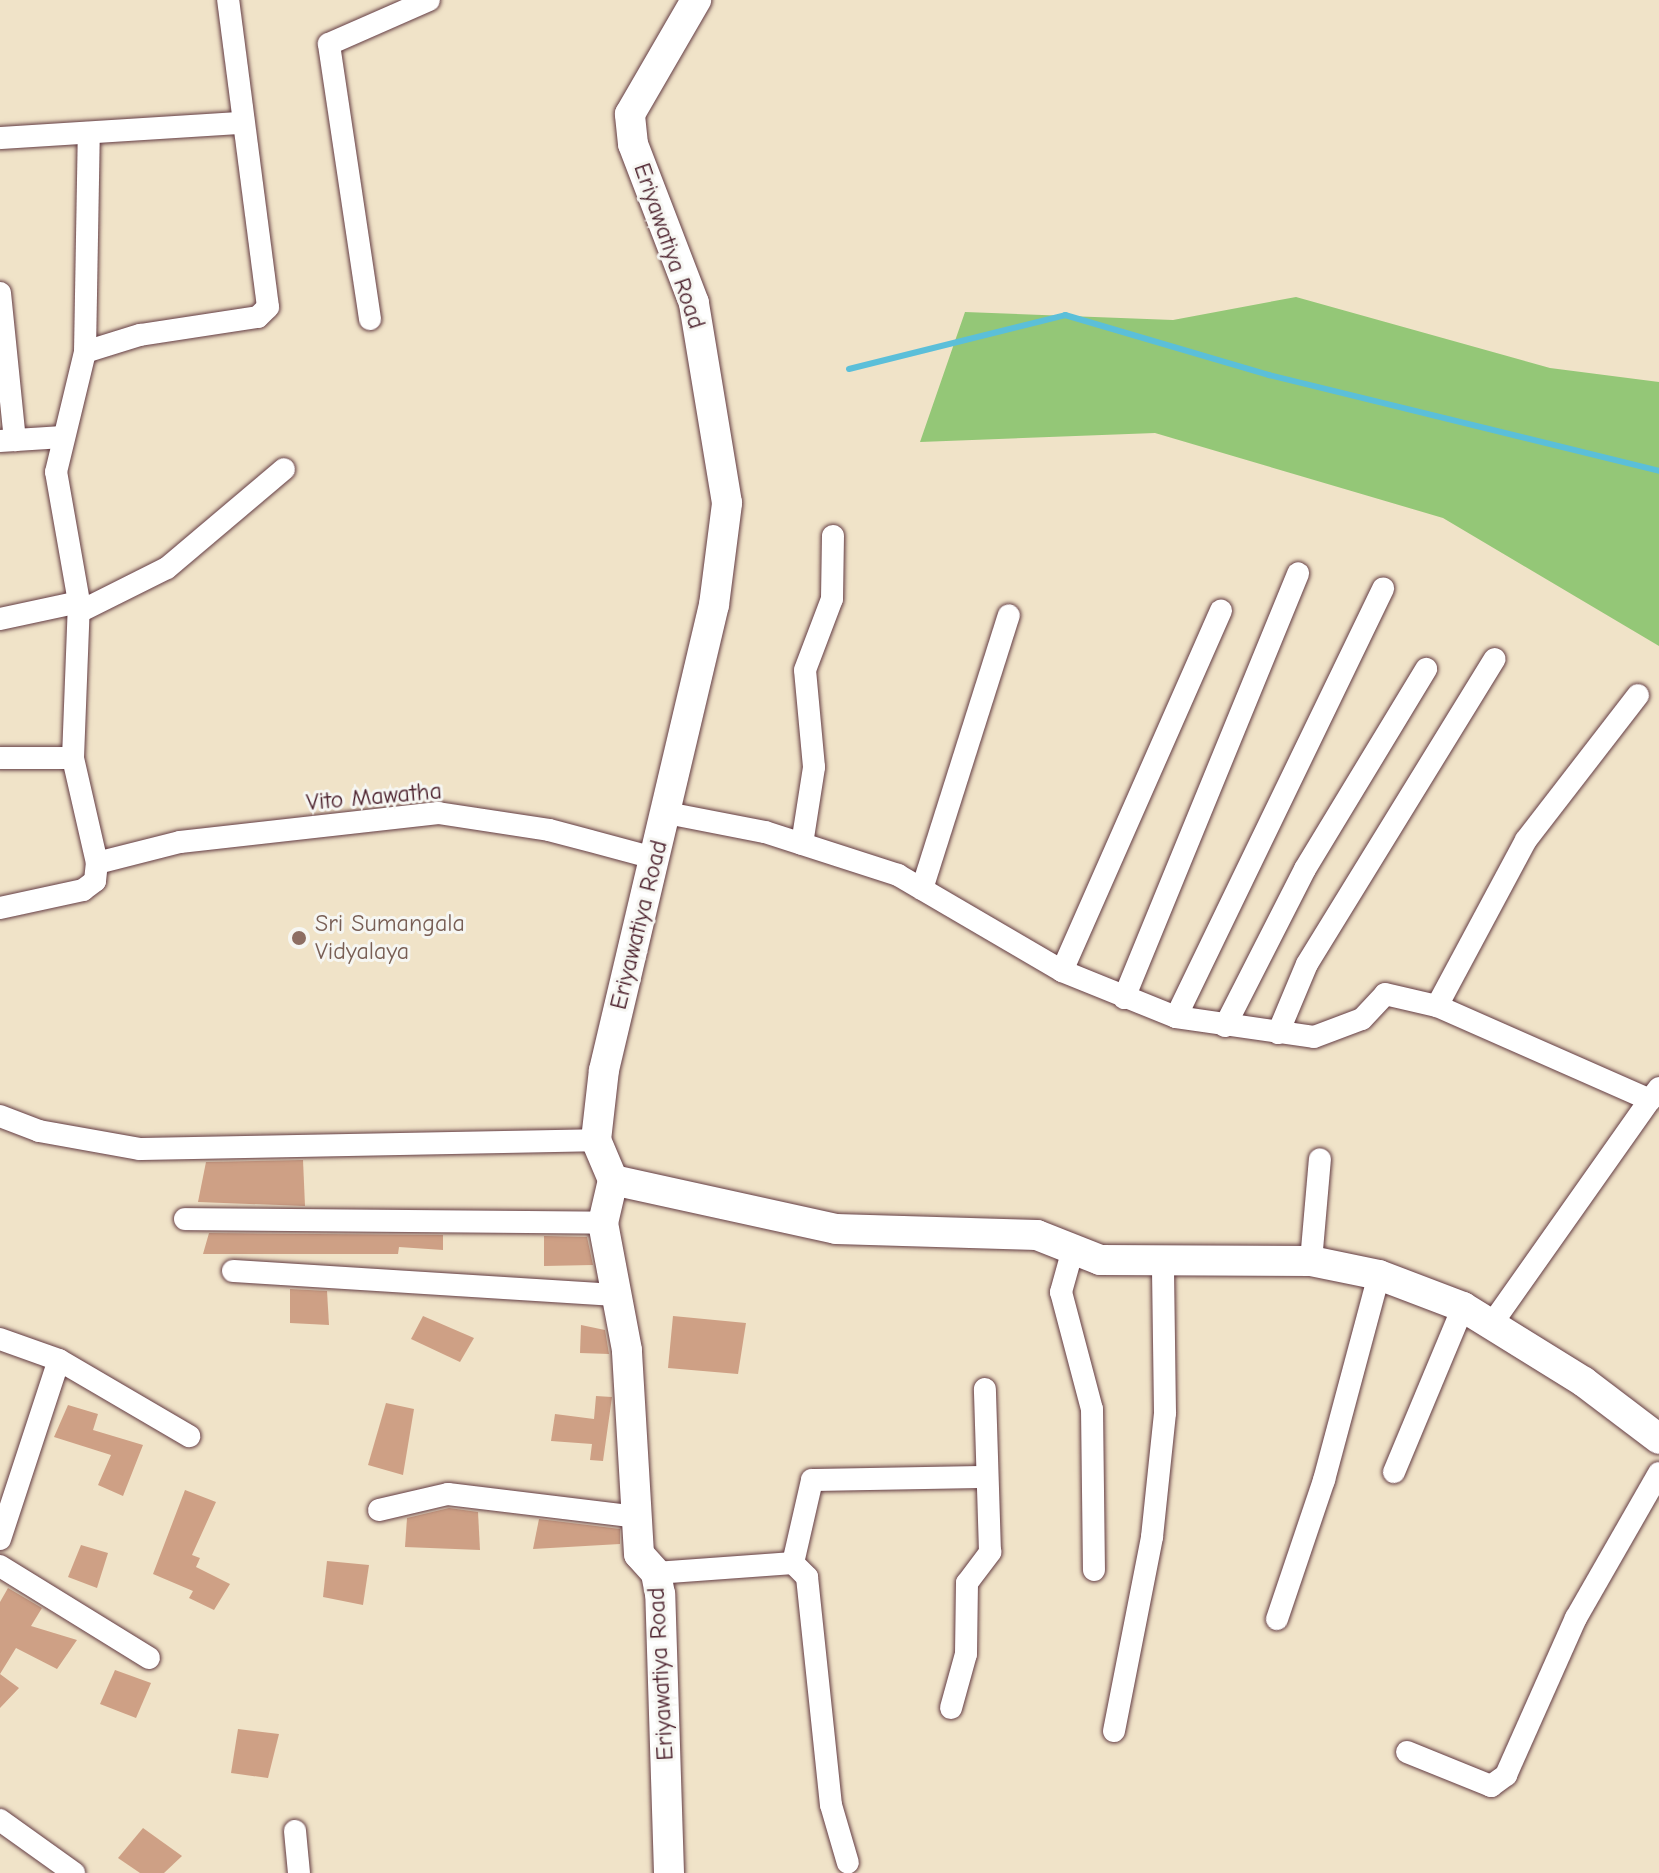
<!DOCTYPE html>
<style>
body{margin:0}
#map{position:relative;width:1659px;height:1873px;overflow:hidden;background:#f0e3c8;font-family:"Comic Neue",sans-serif}
div>[style]{position:absolute}
[style*='--x']{left:calc(var(--x)*1px);top:calc(var(--y)*1px);width:calc(var(--w)*1px);rotate:calc(var(--a)*1deg)}
.green>*{inset:0;background:#94c777}
.stream>*{height:6px;margin:-3px;padding:0 3px;transform-origin:3px;border-radius:3px;background:#5bbfd9}
.building>*{inset:0;background:#cea085}
.roads{filter:drop-shadow(0 0 2px #633c43) drop-shadow(0 0 2px #633c43)}
.street>*{height:22px;margin:-11px;padding:0 11px;transform-origin:11px;border-radius:11px;background:#fff}
.secondary>*{height:30px;margin:-15px;padding:0 15px;transform-origin:15px;border-radius:15px;background:#fff}
.dots>*{width:22px;height:22px;translate:-50% -50%;box-sizing:border-box;border:4px solid #f6f6f2;border-radius:50%}
span{translate:-50% -50%;white-space:nowrap;text-align:center;line-height:1.15;-webkit-text-stroke:6px #f6f6f2;paint-order:stroke}
.street-label{font-size:24px;color:#4a1f2b}
.education-label{font-size:24px;color:#785e54}
.left{translate:0 -50%;text-align:left}
</style>
<div id="map">
<div class="green">
<div style="clip-path:polygon(1296px 297px,1550px 368px,1659px 382px,1659px 646px,1443px 518px,1155px 433px,920px 442px,965px 312px,1173px 320px)"></div>
</div>
<div class="stream">
<div style="--x:849;--y:369;--w:223;--a:-14"></div>
<div style="--x:1065;--y:315;--w:213;--a:16.4"></div>
<div style="--x:1269;--y:375;--w:402;--a:13.8"></div>
</div>
<div class="building">
<div style="clip-path:polygon(303px 1160px,305px 1206px,198px 1202px,206px 1162px)"></div>
<div style="clip-path:polygon(209px 1233px,443px 1235px,443px 1250px,399px 1247px,398px 1254px,203px 1254px)"></div>
<div style="clip-path:polygon(544px 1236px,587px 1237px,593px 1265px,544px 1266px)"></div>
<div style="clip-path:polygon(290px 1289px,327px 1291px,329px 1325px,290px 1323px)"></div>
<div style="clip-path:polygon(423px 1316px,474px 1338px,460px 1362px,411px 1339px)"></div>
<div style="clip-path:polygon(673px 1316px,746px 1323px,738px 1374px,668px 1368px)"></div>
<div style="clip-path:polygon(581px 1325px,605px 1330px,609px 1354px,580px 1353px)"></div>
<div style="clip-path:polygon(596px 1396px,612px 1397px,603px 1461px,590px 1460px,592px 1444px,551px 1441px,555px 1414px,594px 1419px)"></div>
<div style="clip-path:polygon(386px 1403px,414px 1409px,403px 1475px,368px 1465px)"></div>
<div style="clip-path:polygon(68px 1405px,98px 1414px,93px 1430px,143px 1445px,123px 1496px,98px 1485px,111px 1455px,54px 1437px)"></div>
<div style="clip-path:polygon(185px 1490px,216px 1502px,192px 1555px,200px 1558px,196px 1567px,230px 1584px,214px 1610px,189px 1598px,193px 1591px,153px 1574px)"></div>
<div style="clip-path:polygon(449px 1508px,478px 1512px,480px 1550px,405px 1547px,407px 1518px)"></div>
<div style="clip-path:polygon(539px 1519px,620px 1529px,620px 1544px,533px 1549px)"></div>
<div style="clip-path:polygon(81px 1545px,108px 1553px,97px 1588px,68px 1577px)"></div>
<div style="clip-path:polygon(327px 1561px,369px 1565px,363px 1605px,323px 1597px)"></div>
<div style="clip-path:polygon(8px 1588px,42px 1608px,31px 1626px,77px 1640px,57px 1669px,16px 1648px,0 1674px,19px 1688px,0 1708px,0 1602px)"></div>
<div style="clip-path:polygon(115px 1670px,151px 1683px,136px 1718px,100px 1704px)"></div>
<div style="clip-path:polygon(238px 1729px,279px 1734px,268px 1778px,231px 1773px)"></div>
<div style="clip-path:polygon(143px 1828px,182px 1856px,164px 1873px,140px 1873px,118px 1858px)"></div>
</div>
<div class="roads">
<div class="street">
<div style="--x:0;--y:138;--w:240;--a:-3.6"></div>
<div style="--x:0;--y:293;--w:148;--a:84.2"></div>
<div style="--x:370;--y:319;--w:278;--a:-98.5"></div>
<div style="--x:329;--y:44;--w:109;--a:-23.7"></div>
<div style="--x:85;--y:352;--w:219;--a:-89"></div>
<div style="--x:0;--y:441;--w:63;--a:-3.6"></div>
<div style="--x:79;--y:612;--w:98;--a:-26.6"></div>
<div style="--x:167;--y:568;--w:153;--a:-40.2"></div>
<div style="--x:0;--y:619;--w:81;--a:-12.1"></div>
<div style="--x:0;--y:758;--w:73;--a:0"></div>
<div style="--x:667;--y:813;--w:100;--a:11"></div>
<div style="--x:765;--y:832;--w:140;--a:17.9"></div>
<div style="--x:898;--y:875;--w:190;--a:30.3"></div>
<div style="--x:1062;--y:971;--w:123;--a:22"></div>
<div style="--x:1176;--y:1017;--w:139;--a:8.2"></div>
<div style="--x:1314;--y:1037;--w:51;--a:-20.6"></div>
<div style="--x:1362;--y:1019;--w:34;--a:-47"></div>
<div style="--x:1385;--y:994;--w:53;--a:13"></div>
<div style="--x:1437;--y:1006;--w:233;--a:23.8"></div>
<div style="--x:1650;--y:1100;--w:15;--a:-53"></div>
<div style="--x:802;--y:844;--w:78;--a:-81.1"></div>
<div style="--x:814;--y:767;--w:97;--a:-95.3"></div>
<div style="--x:805;--y:670;--w:76;--a:-69.2"></div>
<div style="--x:832;--y:599;--w:63;--a:-89.1"></div>
<div style="--x:97;--y:863;--w:86;--a:-14.2"></div>
<div style="--x:180;--y:842;--w:260;--a:-6.4"></div>
<div style="--x:438;--y:813;--w:112;--a:8.7"></div>
<div style="--x:549;--y:830;--w:109;--a:14.9"></div>
<div style="--x:922;--y:889;--w:287;--a:-72.4"></div>
<div style="--x:0;--y:908;--w:85;--a:-12.2"></div>
<div style="--x:83;--y:890;--w:15;--a:-37"></div>
<div style="--x:95;--y:881;--w:18;--a:-84"></div>
<div style="--x:97;--y:863;--w:108;--a:-102.9"></div>
<div style="--x:73;--y:758;--w:156;--a:-87.8"></div>
<div style="--x:79;--y:602;--w:132;--a:-100"></div>
<div style="--x:56;--y:472;--w:123;--a:-76.4"></div>
<div style="--x:85;--y:352;--w:58;--a:-17.2"></div>
<div style="--x:140;--y:335;--w:119;--a:-8.7"></div>
<div style="--x:258;--y:317;--w:14;--a:-45"></div>
<div style="--x:268;--y:307;--w:310;--a:-97.4"></div>
<div style="--x:1062;--y:971;--w:394;--a:-66.2"></div>
<div style="--x:1124;--y:998;--w:459;--a:-67.7"></div>
<div style="--x:1437;--y:1006;--w:188;--a:-61.8"></div>
<div style="--x:1526;--y:840;--w:183;--a:-52.3"></div>
<div style="--x:1176;--y:1017;--w:476;--a:-64.2"></div>
<div style="--x:1225;--y:1026;--w:176;--a:-63"></div>
<div style="--x:1305;--y:869;--w:234;--a:-58.8"></div>
<div style="--x:1278;--y:1033;--w:75;--a:-67.2"></div>
<div style="--x:1307;--y:964;--w:358;--a:-58.4"></div>
<div style="--x:0;--y:1116;--w:42;--a:21"></div>
<div style="--x:39;--y:1131;--w:103;--a:10.1"></div>
<div style="--x:140;--y:1149;--w:456;--a:-1.1"></div>
<div style="--x:185;--y:1219;--w:418;--a:0.5"></div>
<div style="--x:1073;--y:1249;--w:45;--a:105.6"></div>
<div style="--x:1061;--y:1292;--w:121;--a:75.2"></div>
<div style="--x:1092;--y:1409;--w:161;--a:89.3"></div>
<div style="--x:1311;--y:1261;--w:102;--a:-85"></div>
<div style="--x:233;--y:1271;--w:384;--a:3.6"></div>
<div style="--x:1491;--y:1325;--w:276;--a:-54.8"></div>
<div style="--x:0;--y:1339;--w:63;--a:19.6"></div>
<div style="--x:59;--y:1360;--w:151;--a:30.3"></div>
<div style="--x:1394;--y:1472;--w:179;--a:-67.3"></div>
<div style="--x:379;--y:1510;--w:71;--a:-13.1"></div>
<div style="--x:448;--y:1494;--w:190;--a:6.9"></div>
<div style="--x:0;--y:1539;--w:188;--a:-71.8"></div>
<div style="--x:793;--y:1563;--w:20;--a:45"></div>
<div style="--x:807;--y:1577;--w:229;--a:84"></div>
<div style="--x:831;--y:1805;--w:60;--a:73.7"></div>
<div style="--x:0;--y:1566;--w:175;--a:31.7"></div>
<div style="--x:656;--y:1573;--w:137;--a:-4.2"></div>
<div style="--x:793;--y:1563;--w:85;--a:-77.1"></div>
<div style="--x:812;--y:1480;--w:171;--a:-1"></div>
<div style="--x:1277;--y:1619;--w:147;--a:-71.3"></div>
<div style="--x:1324;--y:1480;--w:212;--a:-75"></div>
<div style="--x:951;--y:1708;--w:56;--a:-74.5"></div>
<div style="--x:966;--y:1654;--w:71;--a:-89.2"></div>
<div style="--x:967;--y:1583;--w:39;--a:-53"></div>
<div style="--x:990;--y:1552;--w:163;--a:-91.8"></div>
<div style="--x:1114;--y:1731;--w:198;--a:-78.9"></div>
<div style="--x:1152;--y:1537;--w:125;--a:-84"></div>
<div style="--x:1165;--y:1413;--w:149;--a:-90.8"></div>
<div style="--x:1407;--y:1752;--w:91;--a:22"></div>
<div style="--x:1491;--y:1786;--w:19;--a:-36"></div>
<div style="--x:1506;--y:1775;--w:172;--a:-66"></div>
<div style="--x:1576;--y:1618;--w:167;--a:-60.2"></div>
<div style="--x:0;--y:1820;--w:91;--a:35.6"></div>
<div style="--x:295;--y:1831;--w:42;--a:84.6"></div>
</div>
<div class="secondary">
<div style="--x:613;--y:1180;--w:228;--a:12.4"></div>
<div style="--x:836;--y:1229;--w:201;--a:1.7"></div>
<div style="--x:1037;--y:1235;--w:68;--a:21.6"></div>
<div style="--x:1100;--y:1260;--w:211;--a:0.3"></div>
<div style="--x:1311;--y:1261;--w:69;--a:11.6"></div>
<div style="--x:1379;--y:1275;--w:90;--a:20.9"></div>
<div style="--x:1463;--y:1307;--w:142;--a:31.8"></div>
<div style="--x:1584;--y:1382;--w:94;--a:37.2"></div>
<div style="--x:669;--y:1873;--w:279;--a:-91.8"></div>
<div style="--x:660;--y:1594;--w:21;--a:-101"></div>
<div style="--x:656;--y:1573;--w:25;--a:-132"></div>
<div style="--x:639;--y:1554;--w:204;--a:-93.4"></div>
<div style="--x:627;--y:1350;--w:129;--a:-100.7"></div>
<div style="--x:603;--y:1223;--w:44;--a:-76.9"></div>
<div style="--x:613;--y:1180;--w:43;--a:-113"></div>
<div style="--x:596;--y:1140;--w:70;--a:-83.5"></div>
<div style="--x:604;--y:1070;--w:478;--a:-76.7"></div>
<div style="--x:714;--y:605;--w:103;--a:-82.7"></div>
<div style="--x:727;--y:503;--w:203;--a:-99.4"></div>
<div style="--x:694;--y:303;--w:170;--a:-111"></div>
<div style="--x:633;--y:144;--w:30;--a:-96"></div>
<div style="--x:630;--y:114;--w:132;--a:-59.9"></div>
</div>
</div>
<div class="dots">
<div style="left:299px;top:938px;background:#8d6e63"></div>
</div>
<div class="street-label">
<span style="left:669px;top:246px;rotate:71deg">Eriyawatiya Road</span>
<span style="left:374px;top:797px;rotate:-5deg">Vito Mawatha</span>
<span style="left:639px;top:925px;rotate:-76deg">Eriyawatiya Road</span>
<span style="left:661px;top:1674px;rotate:-93deg">Eriyawatiya Road</span>
</div>
<div class="education-label">
<span class="left" style="left:315px;top:938px">Sri Sumangala<br>Vidyalaya</span>
</div>
</div>
